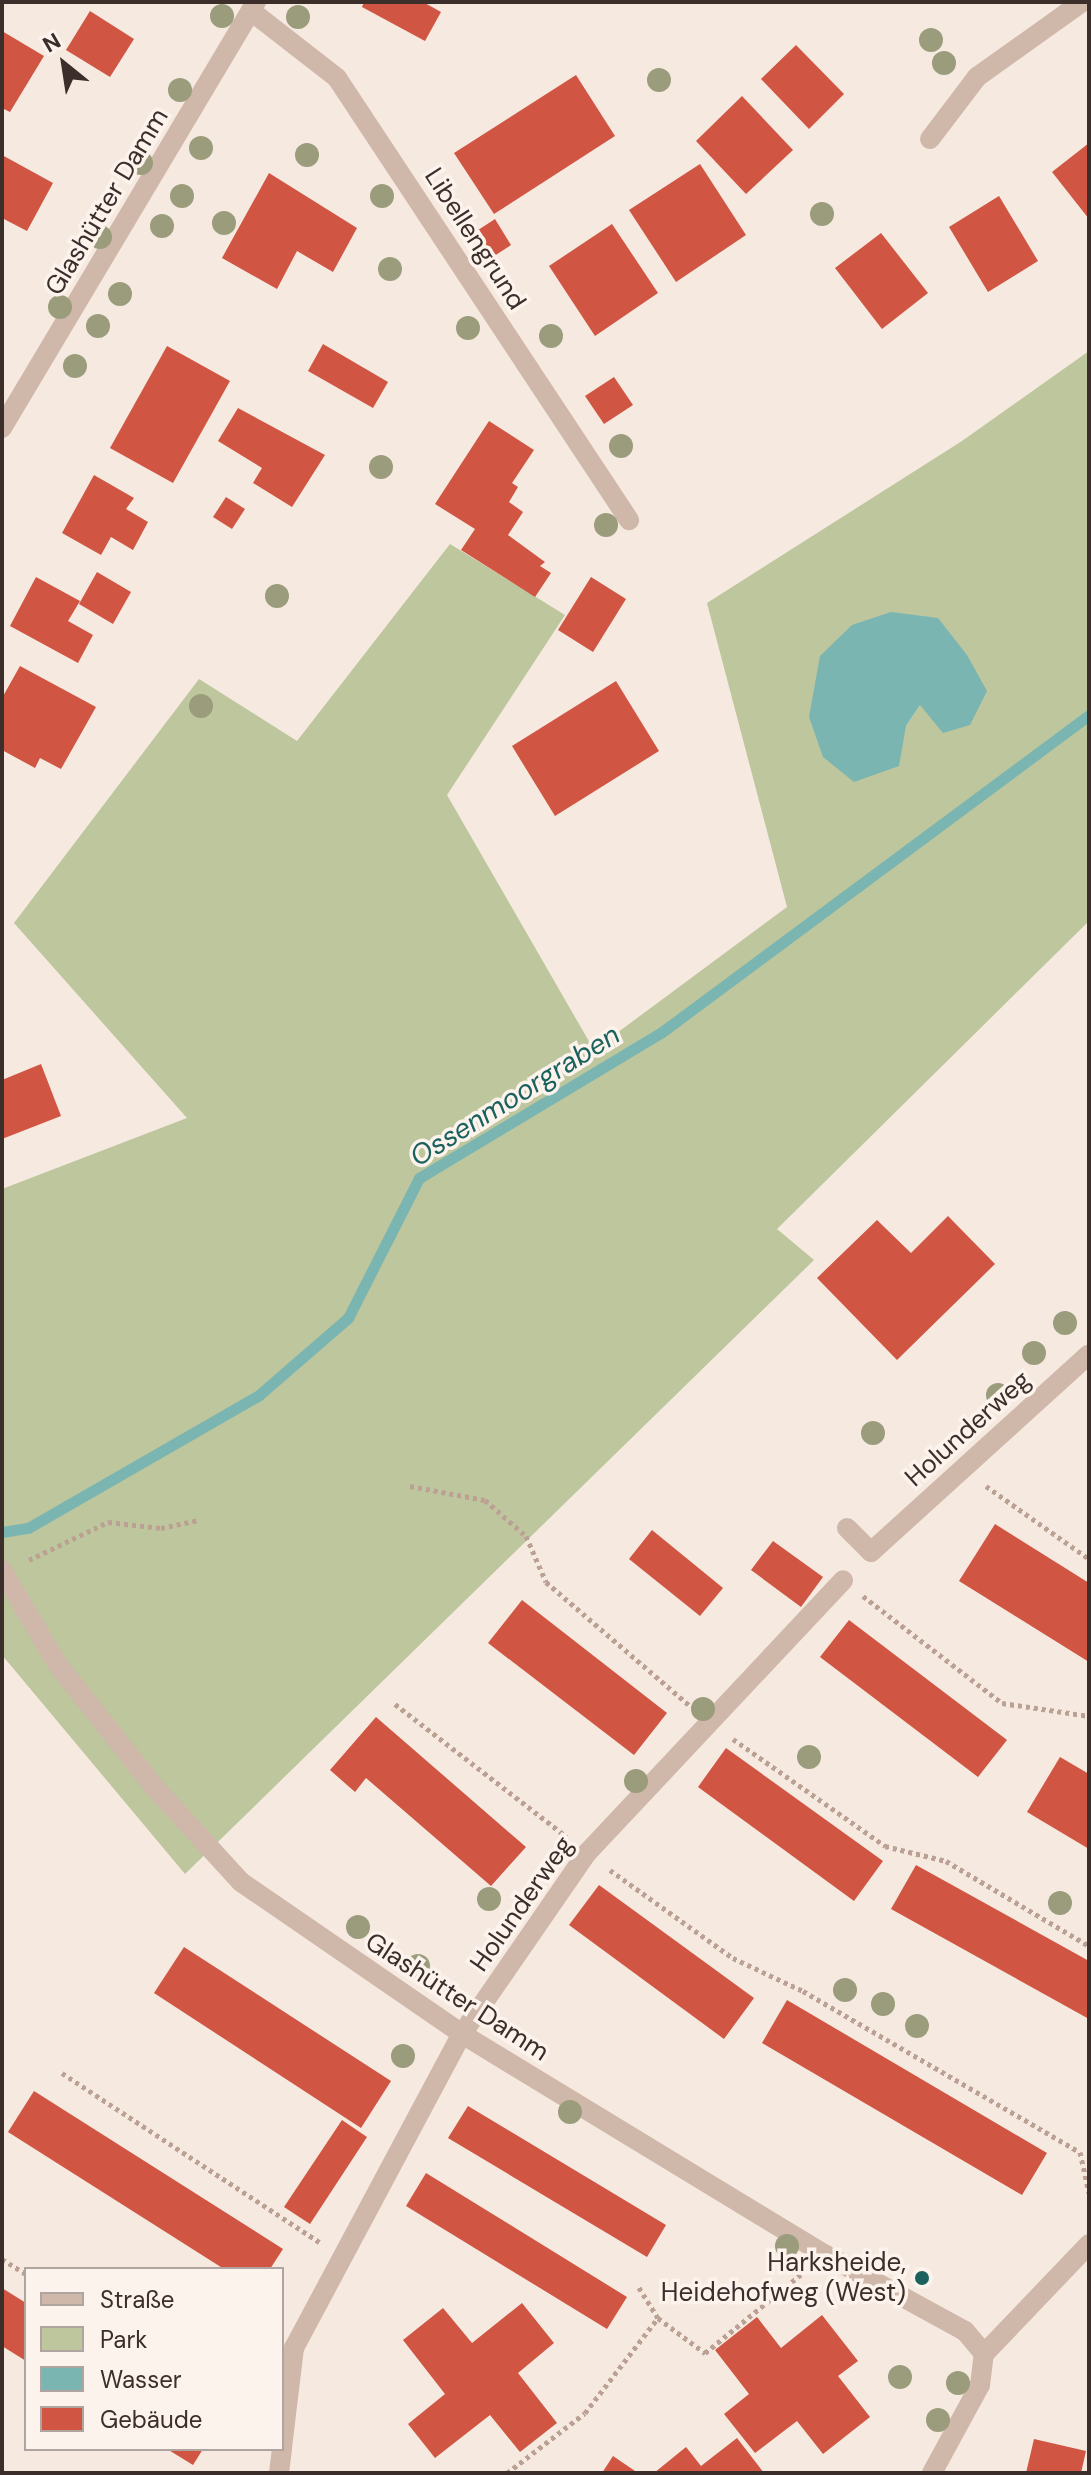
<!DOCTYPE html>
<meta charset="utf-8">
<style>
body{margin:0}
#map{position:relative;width:1091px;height:2475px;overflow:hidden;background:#f5e9e0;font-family:"DM Sans",sans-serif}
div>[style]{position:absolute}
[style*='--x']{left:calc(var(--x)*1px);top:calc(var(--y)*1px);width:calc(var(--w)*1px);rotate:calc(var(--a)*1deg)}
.green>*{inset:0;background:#bdc69d}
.water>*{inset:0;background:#7bb5b1}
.stream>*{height:11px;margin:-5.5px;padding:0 5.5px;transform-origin:5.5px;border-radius:5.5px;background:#7bb5b1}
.building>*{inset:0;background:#d05542}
.path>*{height:5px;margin-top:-2.5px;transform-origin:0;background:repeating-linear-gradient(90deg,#bba094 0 4px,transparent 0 8px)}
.street>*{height:20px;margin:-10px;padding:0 10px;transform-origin:10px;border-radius:10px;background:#cfb7aa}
.trees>*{width:24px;height:24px;margin:-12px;border-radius:50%;background:#9a9c7c}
.dots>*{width:22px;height:22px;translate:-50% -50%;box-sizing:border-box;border:4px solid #fcf3ed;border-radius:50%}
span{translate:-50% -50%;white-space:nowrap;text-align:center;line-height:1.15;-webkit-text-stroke:7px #fcf3ed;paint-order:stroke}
.street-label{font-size:26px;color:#3c2e2a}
.poi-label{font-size:26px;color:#3c2e2a}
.right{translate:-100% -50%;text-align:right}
.water-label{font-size:28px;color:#1b625f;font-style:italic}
.frame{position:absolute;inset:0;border:4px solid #3c2e2a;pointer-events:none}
.legend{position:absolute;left:24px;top:2267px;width:260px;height:184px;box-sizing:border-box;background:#fcf3ed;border:2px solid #afa49f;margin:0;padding:10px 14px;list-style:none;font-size:24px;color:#3c2e2a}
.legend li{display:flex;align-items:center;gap:16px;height:40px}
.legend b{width:40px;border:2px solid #afa49f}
.north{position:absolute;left:24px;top:24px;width:80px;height:80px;-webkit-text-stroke:6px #fcf3ed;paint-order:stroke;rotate:330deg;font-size:22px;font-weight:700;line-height:32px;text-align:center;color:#3c2e2a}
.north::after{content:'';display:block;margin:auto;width:28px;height:36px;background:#3c2e2a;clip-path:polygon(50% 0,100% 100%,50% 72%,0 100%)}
</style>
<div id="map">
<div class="green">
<div style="clip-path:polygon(evenodd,1089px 351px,1089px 921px,777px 1229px,814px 1260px,185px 1874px,2px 1655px,2px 1189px,187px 1118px,14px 923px,199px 679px,297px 741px,450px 544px,565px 615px,447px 795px,594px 1050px,787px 907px,707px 603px,962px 441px,1089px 351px,938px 619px,920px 705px,906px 726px,938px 619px)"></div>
</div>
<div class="water">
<div style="clip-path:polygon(891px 612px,938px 618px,967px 655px,987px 691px,970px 725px,943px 733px,920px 705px,906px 726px,899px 766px,854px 782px,823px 757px,809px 717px,820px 656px,852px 625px)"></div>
</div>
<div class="stream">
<div style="--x:2;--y:1532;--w:26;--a:-9"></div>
<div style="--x:28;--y:1528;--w:267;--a:-29.9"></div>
<div style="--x:259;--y:1395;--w:118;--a:-40.9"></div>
<div style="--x:348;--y:1318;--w:157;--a:-63.1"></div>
<div style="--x:419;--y:1178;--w:283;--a:-31"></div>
<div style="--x:662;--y:1032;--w:532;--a:-36.59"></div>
</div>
<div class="building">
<div style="clip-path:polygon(364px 2px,423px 2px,441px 12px,425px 41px,362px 7px)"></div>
<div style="clip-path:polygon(90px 11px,134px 39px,110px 77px,66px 50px)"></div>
<div style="clip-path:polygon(2px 31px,44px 56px,10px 112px,2px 108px)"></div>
<div style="clip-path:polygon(796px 45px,844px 94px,809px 129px,761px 79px)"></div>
<div style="clip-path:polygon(576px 75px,615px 136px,494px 214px,454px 153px)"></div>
<div style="clip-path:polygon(742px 96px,793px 150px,746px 194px,696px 141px)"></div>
<div style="clip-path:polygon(1089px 143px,1089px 219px,1052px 172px)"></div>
<div style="clip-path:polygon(2px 155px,53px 183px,27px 231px,2px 218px)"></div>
<div style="clip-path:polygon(700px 164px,746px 235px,676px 282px,629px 210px)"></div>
<div style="clip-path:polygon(269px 173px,357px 228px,333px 272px,297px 251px,277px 289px,222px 258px)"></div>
<div style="clip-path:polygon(999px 196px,1038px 261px,988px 292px,949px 227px)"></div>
<div style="clip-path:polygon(495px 219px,511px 245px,485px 262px,469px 236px)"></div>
<div style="clip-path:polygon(612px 224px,658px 293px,595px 336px,549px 266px)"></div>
<div style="clip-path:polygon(881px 233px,928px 293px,882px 329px,835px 268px)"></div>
<div style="clip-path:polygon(323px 344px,388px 382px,373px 408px,308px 371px)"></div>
<div style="clip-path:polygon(167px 346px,230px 381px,173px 483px,110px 448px)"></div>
<div style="clip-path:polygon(614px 377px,633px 405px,604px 424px,585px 396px)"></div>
<div style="clip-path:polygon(238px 408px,325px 455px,292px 507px,253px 483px,262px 468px,218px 441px)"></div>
<div style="clip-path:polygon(489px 421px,534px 450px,512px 483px,518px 487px,509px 502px,523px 512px,508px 535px,545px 562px,540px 566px,551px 573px,535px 597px,461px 550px,475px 529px,435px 504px)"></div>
<div style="clip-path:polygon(94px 475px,134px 498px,126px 509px,148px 522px,133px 550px,111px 537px,101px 555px,62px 533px)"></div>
<div style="clip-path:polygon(226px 497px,245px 509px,232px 529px,213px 517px)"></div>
<div style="clip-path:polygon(97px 572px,131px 592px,113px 624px,79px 604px)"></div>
<div style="clip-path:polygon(36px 577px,80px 601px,68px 621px,93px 635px,78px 663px,10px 626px)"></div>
<div style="clip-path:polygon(591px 577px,626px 599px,593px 652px,558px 630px)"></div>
<div style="clip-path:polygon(20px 666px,96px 707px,61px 769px,40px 758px,35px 768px,2px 750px,2px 698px)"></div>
<div style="clip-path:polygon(616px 681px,659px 751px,555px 816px,512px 746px)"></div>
<div style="clip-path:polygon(41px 1064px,61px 1116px,2px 1139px,2px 1080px)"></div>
<div style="clip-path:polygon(948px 1216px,995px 1264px,897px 1360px,817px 1278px,877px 1220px,911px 1253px)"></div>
<div style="clip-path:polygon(995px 1524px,1089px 1583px,1089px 1662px,959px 1581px)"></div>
<div style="clip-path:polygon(652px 1530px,723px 1588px,700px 1616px,629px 1559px)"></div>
<div style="clip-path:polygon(773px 1541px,823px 1577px,801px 1607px,751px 1570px)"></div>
<div style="clip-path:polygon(522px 1600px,667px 1713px,634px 1755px,488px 1643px)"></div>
<div style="clip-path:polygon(849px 1620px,1007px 1740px,978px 1777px,820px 1657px)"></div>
<div style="clip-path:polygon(376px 1717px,526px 1847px,491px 1886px,366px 1778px,355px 1792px,330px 1770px)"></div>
<div style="clip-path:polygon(726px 1748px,883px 1861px,854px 1901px,698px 1787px)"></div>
<div style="clip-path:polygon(1060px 1757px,1089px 1774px,1089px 1849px,1027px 1812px)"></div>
<div style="clip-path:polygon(916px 1865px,1089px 1961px,1089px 2019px,891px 1909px)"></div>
<div style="clip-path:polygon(599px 1885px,754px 1998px,724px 2039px,569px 1925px)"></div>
<div style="clip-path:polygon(184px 1947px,391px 2081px,361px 2128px,154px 1993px)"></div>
<div style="clip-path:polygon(787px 2000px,1047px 2153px,1022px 2195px,762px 2043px)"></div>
<div style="clip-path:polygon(34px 2091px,283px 2249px,270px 2269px,224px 2269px,8px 2132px)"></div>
<div style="clip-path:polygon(468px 2106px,666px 2225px,647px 2257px,448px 2138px)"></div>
<div style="clip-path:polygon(342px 2120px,367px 2137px,310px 2224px,284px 2207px)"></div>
<div style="clip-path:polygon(426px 2173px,627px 2297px,607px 2329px,406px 2206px)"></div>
<div style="clip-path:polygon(2px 2288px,26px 2303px,26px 2361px,2px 2346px)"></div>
<div style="clip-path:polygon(522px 2303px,554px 2343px,518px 2373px,557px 2423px,520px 2452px,490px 2415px,435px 2458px,408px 2424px,445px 2394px,403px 2340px,443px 2308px,472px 2343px)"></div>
<div style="clip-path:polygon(822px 2315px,858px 2361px,838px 2376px,870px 2417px,823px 2454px,797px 2421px,755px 2453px,724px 2414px,749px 2394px,715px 2350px,757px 2317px,781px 2348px)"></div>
<div style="clip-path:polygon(737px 2438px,764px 2473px,654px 2473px,686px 2447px,701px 2466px)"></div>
<div style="clip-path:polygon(1034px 2439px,1086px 2451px,1081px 2473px,1026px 2473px)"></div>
<div style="clip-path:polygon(167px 2449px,203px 2449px,193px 2465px)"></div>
<div style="clip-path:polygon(613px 2456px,638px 2473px,602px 2473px)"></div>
</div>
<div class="path">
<div style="--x:410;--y:1486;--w:76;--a:10.6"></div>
<div style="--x:485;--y:1500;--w:55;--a:41.3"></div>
<div style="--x:526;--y:1536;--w:50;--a:66.5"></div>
<div style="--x:546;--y:1582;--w:190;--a:40.7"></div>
<div style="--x:986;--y:1486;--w:126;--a:35.3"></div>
<div style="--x:29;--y:1560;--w:88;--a:-25.7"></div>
<div style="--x:108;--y:1522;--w:53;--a:6.5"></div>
<div style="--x:161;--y:1528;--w:39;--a:-12"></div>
<div style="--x:863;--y:1596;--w:175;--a:37.6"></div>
<div style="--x:1002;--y:1703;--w:88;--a:8.5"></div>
<div style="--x:395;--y:1704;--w:217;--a:37.7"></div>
<div style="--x:733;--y:1739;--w:186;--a:35.1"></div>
<div style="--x:885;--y:1846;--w:63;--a:13.8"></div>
<div style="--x:946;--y:1861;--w:166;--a:30.7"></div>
<div style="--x:610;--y:1870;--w:151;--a:35.6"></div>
<div style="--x:733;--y:1958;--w:77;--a:25.2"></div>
<div style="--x:803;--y:1991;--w:320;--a:30.2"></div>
<div style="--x:1080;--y:2152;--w:42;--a:77.6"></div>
<div style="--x:62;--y:2073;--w:308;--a:33.3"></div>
<div style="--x:2;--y:2259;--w:28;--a:32"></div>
<div style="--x:658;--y:2318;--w:59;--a:36.7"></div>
<div style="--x:705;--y:2353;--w:128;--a:-39.3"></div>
<div style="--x:507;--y:2473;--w:98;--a:-37.6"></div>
<div style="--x:585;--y:2413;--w:120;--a:-52.5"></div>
<div style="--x:658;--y:2318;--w:39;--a:-122"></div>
</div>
<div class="street">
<div style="--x:251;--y:11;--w:109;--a:37.9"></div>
<div style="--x:337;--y:78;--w:530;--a:56.55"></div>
<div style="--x:930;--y:139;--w:78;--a:-52.8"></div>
<div style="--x:977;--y:77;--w:129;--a:-35.5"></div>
<div style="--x:2;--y:428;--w:496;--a:-59.2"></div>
<div style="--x:847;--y:1528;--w:34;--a:45"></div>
<div style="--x:871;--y:1552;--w:294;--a:-42.2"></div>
<div style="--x:2;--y:1570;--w:110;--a:59.5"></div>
<div style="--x:58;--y:1665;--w:158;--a:51.7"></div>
<div style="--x:156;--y:1789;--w:126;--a:47.6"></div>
<div style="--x:241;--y:1882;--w:268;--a:34.5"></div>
<div style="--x:462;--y:2034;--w:426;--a:31.3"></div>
<div style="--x:826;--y:2255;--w:158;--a:28.7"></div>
<div style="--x:965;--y:2331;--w:30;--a:50"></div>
<div style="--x:984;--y:2354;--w:152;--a:-46.3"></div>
<div style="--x:282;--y:2447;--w:100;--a:-83.1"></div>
<div style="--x:294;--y:2348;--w:356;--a:-61.9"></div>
<div style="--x:462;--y:2034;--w:220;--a:-55.4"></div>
<div style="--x:587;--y:1853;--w:374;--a:-46.8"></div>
<div style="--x:279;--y:2473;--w:24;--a:-83"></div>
<div style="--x:932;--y:2473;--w:100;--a:-61.4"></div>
<div style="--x:980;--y:2385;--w:31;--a:-83"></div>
</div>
<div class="trees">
<div style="left:222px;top:16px"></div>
<div style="left:298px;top:17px"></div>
<div style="left:931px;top:40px"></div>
<div style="left:944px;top:63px"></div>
<div style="left:659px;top:80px"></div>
<div style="left:180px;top:90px"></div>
<div style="left:201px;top:148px"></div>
<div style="left:307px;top:155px"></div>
<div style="left:141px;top:163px"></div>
<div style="left:182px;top:196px"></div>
<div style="left:382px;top:196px"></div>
<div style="left:822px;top:214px"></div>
<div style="left:224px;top:223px"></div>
<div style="left:162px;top:226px"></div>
<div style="left:100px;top:237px"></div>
<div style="left:390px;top:269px"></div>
<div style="left:120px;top:294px"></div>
<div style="left:60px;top:307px"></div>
<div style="left:98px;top:326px"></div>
<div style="left:468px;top:328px"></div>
<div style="left:551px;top:336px"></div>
<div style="left:75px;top:366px"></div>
<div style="left:621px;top:446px"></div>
<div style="left:381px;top:467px"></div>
<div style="left:606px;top:525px"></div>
<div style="left:277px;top:596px"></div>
<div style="left:201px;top:706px"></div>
<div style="left:1065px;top:1323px"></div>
<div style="left:1034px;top:1353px"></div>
<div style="left:998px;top:1395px"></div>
<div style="left:873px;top:1433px"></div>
<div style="left:703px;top:1709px"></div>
<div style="left:809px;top:1757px"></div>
<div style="left:636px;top:1781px"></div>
<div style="left:489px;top:1899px"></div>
<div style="left:1060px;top:1903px"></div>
<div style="left:358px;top:1927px"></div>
<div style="left:418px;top:1966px"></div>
<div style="left:845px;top:1990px"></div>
<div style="left:883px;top:2004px"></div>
<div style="left:917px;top:2026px"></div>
<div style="left:403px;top:2056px"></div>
<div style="left:570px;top:2112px"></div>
<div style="left:787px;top:2246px"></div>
<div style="left:900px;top:2377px"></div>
<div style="left:958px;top:2383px"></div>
<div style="left:938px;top:2420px"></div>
</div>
<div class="dots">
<div style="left:922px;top:2278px;background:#1b625f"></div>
</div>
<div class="street-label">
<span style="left:107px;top:202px;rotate:-59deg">Glashütter Damm</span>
<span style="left:475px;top:239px;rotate:57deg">Libellengrund</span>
<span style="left:968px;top:1429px;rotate:-42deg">Holunderweg</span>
<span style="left:522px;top:1904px;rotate:-55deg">Holunderweg</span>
<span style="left:457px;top:1997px;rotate:33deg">Glashütter Damm</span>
</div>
<div class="poi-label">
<span class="right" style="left:906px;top:2278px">Harksheide,<br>Heidehofweg (West)</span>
</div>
<div class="water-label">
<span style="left:515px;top:1096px;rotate:-32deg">Ossenmoorgraben</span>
</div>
<div class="frame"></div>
<ul class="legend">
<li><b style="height:10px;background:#cfb7aa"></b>Straße</li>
<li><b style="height:22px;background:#bdc69d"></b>Park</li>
<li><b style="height:22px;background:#7bb5b1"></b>Wasser</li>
<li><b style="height:22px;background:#d05542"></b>Gebäude</li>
</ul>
<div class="north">N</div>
</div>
